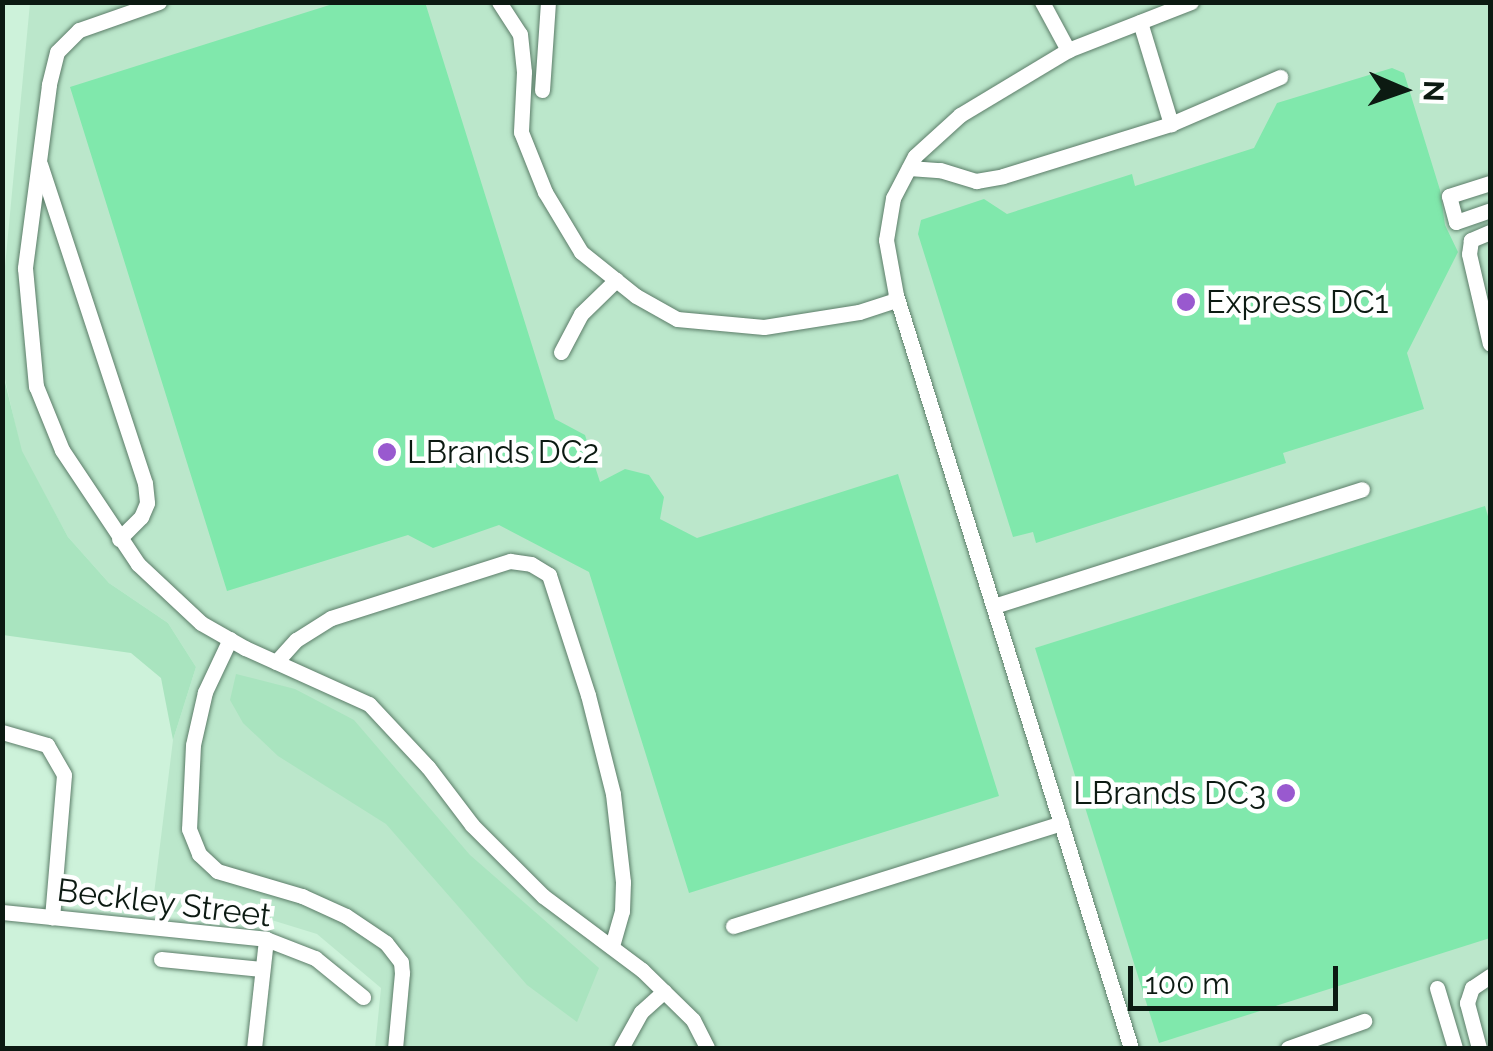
<!DOCTYPE html>
<style>
body{margin:0}
#map{position:relative;width:1493px;height:1051px;overflow:hidden;background:#cdf2da;font-family:Raleway,sans-serif}
div>[style]{position:absolute}
[style*='--x']{left:calc(var(--x)*1px);top:calc(var(--y)*1px);width:calc(var(--w)*1px);rotate:calc(var(--a)*1deg)}
.built>*{inset:0;background:#bbe7cb}
.green>*{inset:0;background:#a9e4bf}
.building>*{inset:0;background:#80e8ac}
.roads{filter:drop-shadow(0 0 2px #5c7d69) drop-shadow(0 0 2px #5c7d69)}
.minor>*{height:15px;margin:-7.5px;padding:0 7.5px;transform-origin:7.5px;border-radius:7.5px;background:#fff}
.dots>*{width:28px;height:28px;translate:-50% -50%;box-sizing:border-box;border:5px solid #fff;border-radius:50%}
span{translate:-50% -50%;white-space:nowrap;text-align:center;line-height:1.15;-webkit-text-stroke:9px #fff;paint-order:stroke}
.poi-label{font-size:32px;color:#0c1a12}
.left{translate:0 -50%;text-align:left}
.right{translate:-100% -50%;text-align:right}
.street-label{font-size:32px;color:#0c1a12}
.frame{position:absolute;inset:0;border:5px solid #0c1a12;pointer-events:none}
.north{position:absolute;left:1353px;top:40px;width:100px;height:100px;-webkit-text-stroke:8px #fff;paint-order:stroke;rotate:92deg;font-size:28px;font-weight:700;line-height:40px;text-align:center;color:#0c1a12}
.north::after{content:'';display:block;margin:auto;width:35px;height:45px;background:#0c1a12;clip-path:polygon(50% 0,100% 100%,50% 72%,0 100%)}
.scale{position:absolute;left:1128px;top:966px;width:210px;height:45px;box-sizing:border-box;border:5px solid #0c1a12;border-top:0;padding-left:12px;font-size:30px;line-height:35px;white-space:nowrap;color:#0c1a12;-webkit-text-stroke:8px #fff;paint-order:stroke}
</style>
<div id="map">
<div class="built">
<div style="clip-path:polygon(30px 3px,1490px 3px,1490px 1048px,375px 1048px,381px 988px,317px 934px,265px 918px,152px 910px,173px 740px,196px 667px,168px 623px,109px 583px,68px 537px,21px 451px,3px 370px,2px 298px)"></div>
</div>
<div class="green">
<div style="clip-path:polygon(2px 370px,22px 451px,68px 537px,109px 583px,168px 623px,196px 667px,173px 740px,161px 678px,131px 653px,3px 635px)"></div>
<div style="clip-path:polygon(236px 674px,295px 689px,354px 720px,470px 855px,599px 968px,577px 1022px,527px 985px,386px 824px,278px 756px,243px 723px,230px 700px)"></div>
</div>
<div class="building">
<div style="clip-path:polygon(339px 2px,425px 2px,555px 419px,585px 435px,600px 482px,625px 469px,649px 475px,664px 497px,660px 519px,697px 538px,898px 474px,999px 796px,689px 893px,589px 572px,499px 525px,433px 548px,408px 535px,227px 591px,70px 87px)"></div>
<div style="clip-path:polygon(1392px 68px,1404px 73px,1440px 190px,1445px 225px,1458px 252px,1407px 353px,1424px 409px,1283px 453px,1286px 463px,1036px 543px,1033px 532px,1013px 537px,918px 234px,921px 220px,984px 199px,1007px 214px,1132px 174px,1135px 186px,1254px 148px,1277px 103px)"></div>
<div style="clip-path:polygon(1485px 506px,1490px 523px,1490px 938px,1159px 1043px,1035px 648px)"></div>
</div>
<div class="roads">
<div class="minor">
<div style="--x:159;--y:2;--w:85;--a:160.7"></div>
<div style="--x:79;--y:30;--w:31;--a:135"></div>
<div style="--x:57;--y:52;--w:34;--a:104"></div>
<div style="--x:49;--y:85;--w:185;--a:97.5"></div>
<div style="--x:25;--y:268;--w:119;--a:84.7"></div>
<div style="--x:36;--y:386;--w:69;--a:67.9"></div>
<div style="--x:62;--y:450;--w:137;--a:56.3"></div>
<div style="--x:138;--y:564;--w:86;--a:43.1"></div>
<div style="--x:201;--y:623;--w:51;--a:29.6"></div>
<div style="--x:245;--y:648;--w:136;--a:24.3"></div>
<div style="--x:369;--y:704;--w:86;--a:46.9"></div>
<div style="--x:428;--y:767;--w:73;--a:52.8"></div>
<div style="--x:472;--y:825;--w:100;--a:45"></div>
<div style="--x:543;--y:896;--w:124;--a:36.8"></div>
<div style="--x:642;--y:970;--w:71;--a:44.4"></div>
<div style="--x:693;--y:1020;--w:31;--a:63"></div>
<div style="--x:499;--y:2;--w:38;--a:57"></div>
<div style="--x:520;--y:34;--w:38;--a:84"></div>
<div style="--x:524;--y:72;--w:60;--a:92.9"></div>
<div style="--x:521;--y:132;--w:65;--a:68.2"></div>
<div style="--x:545;--y:192;--w:70;--a:59"></div>
<div style="--x:581;--y:252;--w:70;--a:38.7"></div>
<div style="--x:636;--y:296;--w:47;--a:29.3"></div>
<div style="--x:677;--y:319;--w:87;--a:5.3"></div>
<div style="--x:764;--y:327;--w:96;--a:-9"></div>
<div style="--x:859;--y:312;--w:40;--a:-18"></div>
<div style="--x:1042;--y:2;--w:55;--a:61.6"></div>
<div style="--x:1140;--y:22;--w:107;--a:73.1"></div>
<div style="--x:542;--y:90;--w:88;--a:-86.1"></div>
<div style="--x:40;--y:164;--w:336;--a:71.8"></div>
<div style="--x:145;--y:483;--w:20;--a:84"></div>
<div style="--x:147;--y:503;--w:15;--a:113"></div>
<div style="--x:141;--y:517;--w:31;--a:135"></div>
<div style="--x:909;--y:168;--w:31;--a:4"></div>
<div style="--x:940;--y:170;--w:38;--a:17"></div>
<div style="--x:976;--y:181;--w:27;--a:-10"></div>
<div style="--x:1003;--y:176;--w:176;--a:-17.2"></div>
<div style="--x:1171;--y:124;--w:119;--a:-23.3"></div>
<div style="--x:1490;--y:183;--w:43;--a:162.4"></div>
<div style="--x:1449;--y:196;--w:27;--a:75"></div>
<div style="--x:1456;--y:222;--w:36;--a:-19"></div>
<div style="--x:1490;--y:232;--w:21;--a:157"></div>
<div style="--x:1471;--y:240;--w:14;--a:98"></div>
<div style="--x:1469;--y:254;--w:92;--a:76.9"></div>
<div style="--x:561;--y:352;--w:43;--a:-62.2"></div>
<div style="--x:581;--y:314;--w:49;--a:-44.2"></div>
<div style="--x:994;--y:606;--w:386;--a:-17.6"></div>
<div style="--x:230;--y:639;--w:59;--a:115.3"></div>
<div style="--x:205;--y:692;--w:54;--a:102.8"></div>
<div style="--x:193;--y:745;--w:84;--a:92.7"></div>
<div style="--x:189;--y:829;--w:27;--a:68"></div>
<div style="--x:199;--y:854;--w:25;--a:43"></div>
<div style="--x:217;--y:871;--w:89;--a:16.4"></div>
<div style="--x:302;--y:896;--w:48;--a:24.4"></div>
<div style="--x:346;--y:916;--w:48;--a:34"></div>
<div style="--x:386;--y:943;--w:24;--a:52"></div>
<div style="--x:401;--y:962;--w:11;--a:85"></div>
<div style="--x:402;--y:973;--w:75;--a:95.3"></div>
<div style="--x:276;--y:662;--w:30;--a:-48"></div>
<div style="--x:296;--y:640;--w:41;--a:-32.2"></div>
<div style="--x:331;--y:618;--w:188;--a:-17.7"></div>
<div style="--x:510;--y:561;--w:21;--a:8"></div>
<div style="--x:531;--y:564;--w:21;--a:31"></div>
<div style="--x:549;--y:575;--w:126;--a:72"></div>
<div style="--x:588;--y:695;--w:102;--a:75.8"></div>
<div style="--x:613;--y:794;--w:89;--a:83.5"></div>
<div style="--x:623;--y:882;--w:29;--a:92"></div>
<div style="--x:622;--y:911;--w:37;--a:106"></div>
<div style="--x:2;--y:732;--w:47;--a:16.1"></div>
<div style="--x:47;--y:745;--w:34;--a:60"></div>
<div style="--x:64;--y:775;--w:143;--a:94.8"></div>
<div style="--x:2;--y:912;--w:265;--a:5.8"></div>
<div style="--x:266;--y:939;--w:53;--a:21.2"></div>
<div style="--x:315;--y:958;--w:62;--a:39.1"></div>
<div style="--x:733;--y:926;--w:344;--a:-17.4"></div>
<div style="--x:161;--y:959;--w:101;--a:5.7"></div>
<div style="--x:1437;--y:988;--w:63;--a:73.3"></div>
<div style="--x:254;--y:1048;--w:110;--a:-83.7"></div>
<div style="--x:621;--y:1048;--w:41;--a:-60.9"></div>
<div style="--x:641;--y:1012;--w:31;--a:-42"></div>
<div style="--x:1131;--y:1048;--w:789;--a:-107.33"></div>
<div style="--x:896;--y:295;--w:56;--a:-100.3"></div>
<div style="--x:886;--y:240;--w:43;--a:-80.5"></div>
<div style="--x:893;--y:198;--w:47;--a:-62.4"></div>
<div style="--x:915;--y:156;--w:61;--a:-42.3"></div>
<div style="--x:960;--y:115;--w:126;--a:-31"></div>
<div style="--x:1068;--y:50;--w:132;--a:-21.3"></div>
<div style="--x:1288;--y:1048;--w:81;--a:-19.6"></div>
<div style="--x:1479;--y:1048;--w:47;--a:-104.9"></div>
<div style="--x:1467;--y:1003;--w:16;--a:-72"></div>
<div style="--x:1472;--y:988;--w:22;--a:-34"></div>
</div>
</div>
<div class="dots">
<div style="left:1186px;top:302px;background:#9959cf"></div>
<div style="left:387px;top:452px;background:#9959cf"></div>
<div style="left:1286px;top:793px;background:#9959cf"></div>
</div>
<div class="poi-label">
<span class="left" style="left:1206px;top:302px">Express DC1</span>
<span class="left" style="left:407px;top:452px">LBrands DC2</span>
<span class="right" style="left:1266px;top:793px">LBrands DC3</span>
</div>
<div class="street-label">
<span style="left:164px;top:903px;rotate:7deg">Beckley Street</span>
</div>
<div class="frame"></div>
<div class="north">N</div>
<div class="scale">100 m</div>
</div>
